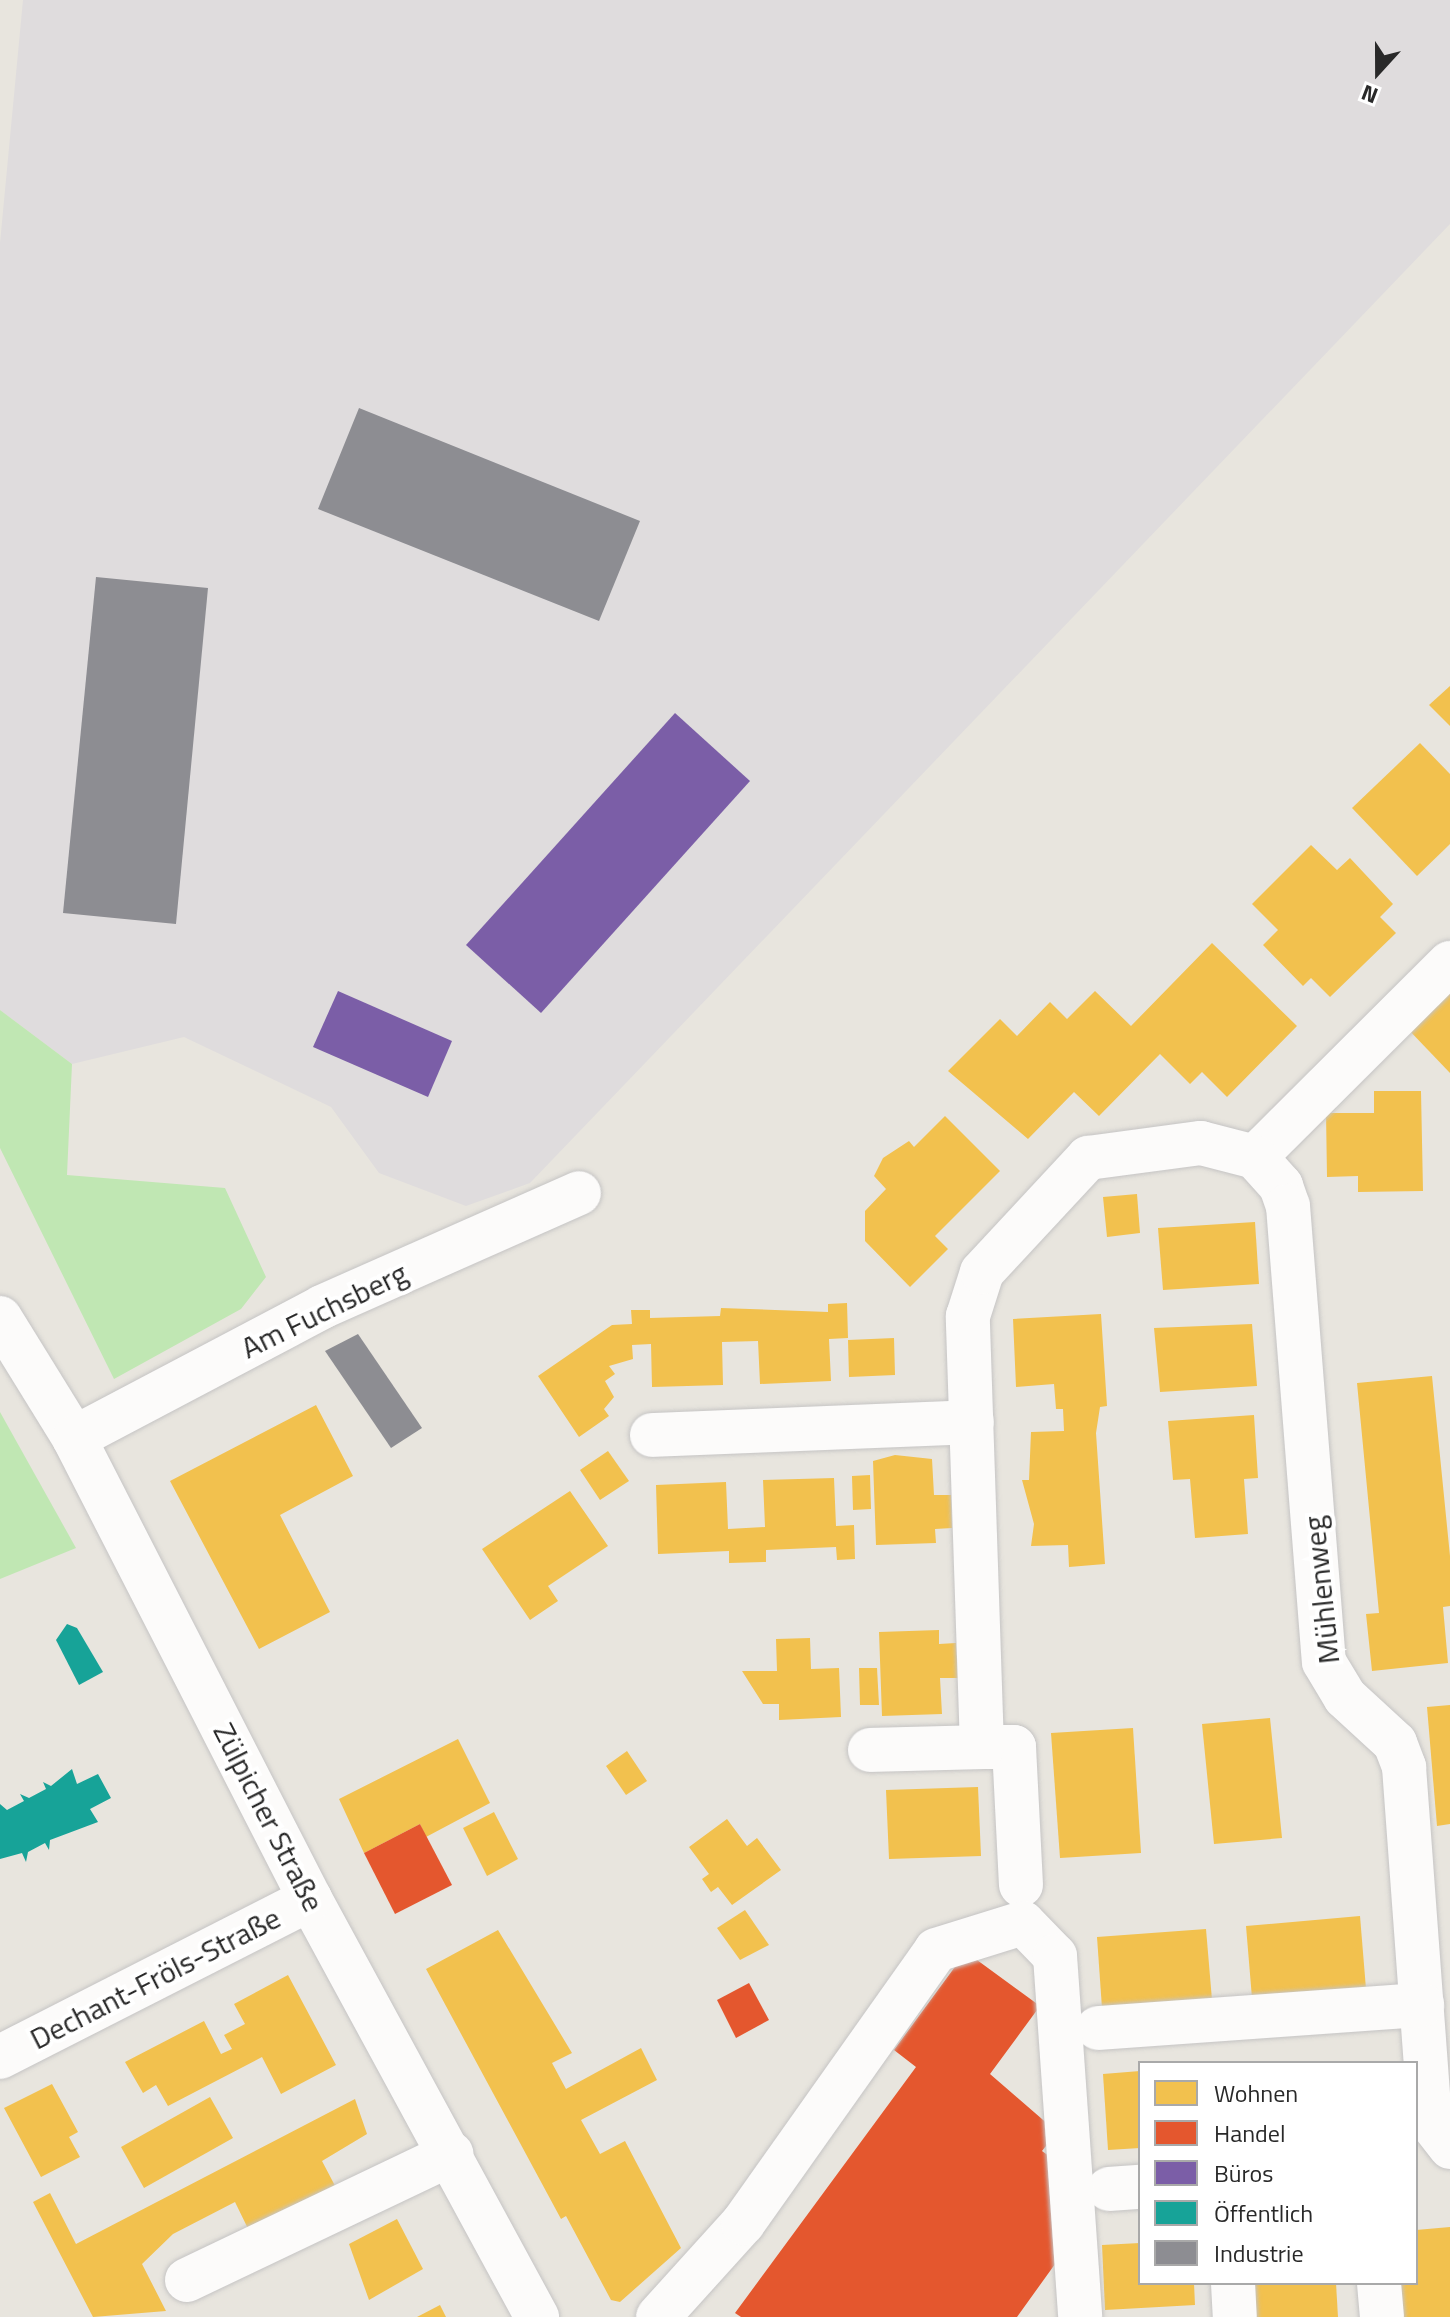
<!DOCTYPE html>
<meta charset="utf-8">
<style>
body{margin:0}
#map{position:relative;width:1450px;height:2317px;overflow:hidden;background:#e8e5de;font-family:"Titillium Web",sans-serif}
div>[style]{position:absolute}
[style*='--x']{left:calc(var(--x)*1px);top:calc(var(--y)*1px);width:calc(var(--w)*1px);rotate:calc(var(--a)*1deg)}
.industrial>*{inset:0;background:#dfdcdd}
.green>*{inset:0;background:#c0e7b3}
.homes>*{inset:0;background:#f2c14e}
.shops>*{inset:0;background:#e4572e}
.offices>*{inset:0;background:#7b5ea7}
.public>*{inset:0;background:#17a398}
.industry>*{inset:0;background:#8d8d92}
.roads{filter:drop-shadow(0 0 2px #c5c4c4) drop-shadow(0 0 2px #c5c4c4)}
.minor>*{height:44px;margin:-22px;padding:0 22px;transform-origin:22px;border-radius:22px;background:#fcfbfa}
span{translate:-50% -50%;white-space:nowrap;text-align:center;line-height:1.15;-webkit-text-stroke:8px #fff;paint-order:stroke}
.street-label{font-size:30px;color:#292929}
.legend{position:absolute;left:1138px;top:2061px;width:280px;height:224px;box-sizing:border-box;background:#fff;border:2px solid #a9a9a9;margin:0;padding:10px 14px;list-style:none;font-size:24px;color:#292929}
.legend li{display:flex;align-items:center;gap:16px;height:40px}
.legend b{width:40px;border:2px solid #a9a9a9}
.north{position:absolute;left:1338px;top:32px;width:80px;height:80px;-webkit-text-stroke:6px #fff;paint-order:stroke;rotate:201deg;font-size:22px;font-weight:700;line-height:32px;text-align:center;color:#292929}
.north::after{content:'';display:block;margin:auto;width:28px;height:36px;background:#292929;clip-path:polygon(50% 0,100% 100%,50% 72%,0 100%)}
</style>
<div id="map">
<div class="industrial">
<div style="clip-path:polygon(23px 0,1450px 0,1450px 224px,530px 1183px,466px 1206px,379px 1173px,331px 1107px,184px 1037px,72px 1064px,0 1010px,0 243px)"></div>
</div>
<div class="green">
<div style="clip-path:polygon(0 1010px,72px 1064px,67px 1175px,225px 1188px,266px 1277px,241px 1309px,114px 1379px,0 1148px)"></div>
<div style="clip-path:polygon(0 1412px,76px 1548px,0 1579px)"></div>
</div>
<div class="homes">
<div style="clip-path:polygon(1450px 686px,1450px 726px,1429px 705px)"></div>
<div style="clip-path:polygon(1420px 743px,1450px 774px,1450px 844px,1417px 876px,1352px 808px)"></div>
<div style="clip-path:polygon(1311px 845px,1337px 870px,1350px 858px,1393px 904px,1380px 917px,1396px 933px,1330px 997px,1311px 978px,1303px 986px,1263px 945px,1278px 930px,1252px 904px)"></div>
<div style="clip-path:polygon(1212px 943px,1297px 1026px,1227px 1097px,1202px 1072px,1190px 1084px,1160px 1054px,1099px 1116px,1074px 1092px,1028px 1139px,948px 1071px,1000px 1019px,1017px 1036px,1050px 1002px,1067px 1019px,1095px 991px,1131px 1026px)"></div>
<div style="clip-path:polygon(1450px 984px,1450px 1073px,1406px 1027px)"></div>
<div style="clip-path:polygon(1374px 1091px,1421px 1091px,1423px 1191px,1358px 1192px,1358px 1176px,1327px 1177px,1326px 1113px,1374px 1113px)"></div>
<div style="clip-path:polygon(945px 1116px,1000px 1171px,935px 1236px,948px 1249px,910px 1287px,865px 1241px,865px 1211px,886px 1189px,874px 1176px,883px 1158px,909px 1141px,914px 1147px)"></div>
<div style="clip-path:polygon(1137px 1194px,1140px 1233px,1107px 1237px,1103px 1197px)"></div>
<div style="clip-path:polygon(1255px 1222px,1259px 1284px,1163px 1290px,1158px 1228px)"></div>
<div style="clip-path:polygon(847px 1303px,848px 1338px,829px 1339px,831px 1381px,760px 1384px,758px 1341px,722px 1342px,723px 1385px,652px 1387px,651px 1344px,632px 1345px,633px 1359px,609px 1366px,615px 1374px,605px 1381px,614px 1397px,604px 1409px,609px 1416px,579px 1437px,538px 1376px,612px 1325px,632px 1324px,631px 1310px,650px 1310px,650px 1318px,720px 1316px,721px 1308px,828px 1312px,828px 1304px)"></div>
<div style="clip-path:polygon(1101px 1314px,1107px 1406px,1100px 1407px,1096px 1433px,1105px 1564px,1069px 1567px,1068px 1545px,1031px 1546px,1034px 1524px,1022px 1480px,1029px 1480px,1031px 1432px,1064px 1431px,1063px 1409px,1056px 1409px,1054px 1384px,1016px 1387px,1013px 1319px)"></div>
<div style="clip-path:polygon(1252px 1324px,1257px 1386px,1160px 1392px,1154px 1328px)"></div>
<div style="clip-path:polygon(894px 1338px,895px 1375px,849px 1377px,848px 1340px)"></div>
<div style="clip-path:polygon(1432px 1376px,1450px 1556px,1450px 1606px,1443px 1607px,1448px 1663px,1372px 1671px,1366px 1614px,1379px 1613px,1357px 1383px)"></div>
<div style="clip-path:polygon(316px 1405px,353px 1476px,280px 1515px,330px 1612px,259px 1649px,170px 1481px)"></div>
<div style="clip-path:polygon(1254px 1415px,1258px 1478px,1244px 1479px,1248px 1534px,1195px 1538px,1190px 1479px,1173px 1480px,1168px 1421px)"></div>
<div style="clip-path:polygon(608px 1451px,629px 1481px,600px 1500px,580px 1470px)"></div>
<div style="clip-path:polygon(895px 1455px,932px 1459px,934px 1495px,951px 1495px,952px 1528px,935px 1529px,936px 1543px,876px 1545px,873px 1461px)"></div>
<div style="clip-path:polygon(870px 1475px,871px 1509px,853px 1510px,852px 1476px)"></div>
<div style="clip-path:polygon(834px 1478px,836px 1526px,854px 1525px,855px 1559px,837px 1560px,836px 1547px,766px 1550px,766px 1562px,729px 1563px,729px 1551px,658px 1554px,656px 1485px,726px 1482px,728px 1529px,746px 1528px,765px 1527px,763px 1480px)"></div>
<div style="clip-path:polygon(570px 1491px,608px 1546px,548px 1586px,558px 1601px,530px 1620px,482px 1549px)"></div>
<div style="clip-path:polygon(939px 1630px,939px 1644px,956px 1643px,958px 1678px,940px 1678px,942px 1714px,882px 1716px,879px 1632px)"></div>
<div style="clip-path:polygon(810px 1638px,811px 1669px,839px 1668px,841px 1717px,779px 1720px,779px 1704px,763px 1704px,742px 1671px,777px 1671px,776px 1639px)"></div>
<div style="clip-path:polygon(859px 1668px,877px 1668px,879px 1705px,860px 1705px)"></div>
<div style="clip-path:polygon(1450px 1705px,1450px 1824px,1437px 1826px,1427px 1707px)"></div>
<div style="clip-path:polygon(1270px 1718px,1282px 1838px,1214px 1844px,1202px 1724px)"></div>
<div style="clip-path:polygon(1133px 1728px,1141px 1853px,1060px 1858px,1051px 1733px)"></div>
<div style="clip-path:polygon(458px 1739px,490px 1803px,426px 1837px,420px 1824px,364px 1853px,339px 1799px)"></div>
<div style="clip-path:polygon(627px 1751px,647px 1781px,626px 1795px,606px 1766px)"></div>
<div style="clip-path:polygon(978px 1787px,981px 1856px,889px 1859px,886px 1790px)"></div>
<div style="clip-path:polygon(494px 1812px,518px 1859px,487px 1876px,463px 1828px)"></div>
<div style="clip-path:polygon(727px 1819px,747px 1846px,757px 1838px,781px 1870px,732px 1905px,718px 1887px,711px 1892px,702px 1879px,709px 1874px,689px 1847px)"></div>
<div style="clip-path:polygon(745px 1910px,769px 1945px,740px 1960px,717px 1928px)"></div>
<div style="clip-path:polygon(1360px 1916px,1366px 1989px,1252px 1998px,1246px 1926px)"></div>
<div style="clip-path:polygon(1206px 1929px,1212px 2000px,1102px 2008px,1097px 1937px)"></div>
<div style="clip-path:polygon(498px 1930px,572px 2053px,552px 2063px,566px 2089px,641px 2048px,657px 2080px,581px 2120px,600px 2154px,625px 2141px,681px 2248px,620px 2302px,611px 2300px,566px 2216px,561px 2219px,426px 1969px)"></div>
<div style="clip-path:polygon(288px 1975px,336px 2065px,281px 2094px,262px 2057px,168px 2106px,156px 2085px,143px 2093px,125px 2062px,204px 2021px,221px 2054px,232px 2049px,224px 2035px,245px 2024px,234px 2004px)"></div>
<div style="clip-path:polygon(1140px 2071px,1140px 2148px,1108px 2150px,1103px 2074px)"></div>
<div style="clip-path:polygon(52px 2084px,78px 2132px,69px 2137px,80px 2157px,41px 2177px,4px 2108px)"></div>
<div style="clip-path:polygon(210px 2097px,233px 2138px,144px 2188px,121px 2147px)"></div>
<div style="clip-path:polygon(355px 2099px,367px 2134px,322px 2161px,343px 2201px,256px 2245px,235px 2202px,173px 2234px,142px 2264px,166px 2311px,93px 2317px,33px 2202px,50px 2193px,76px 2244px)"></div>
<div style="clip-path:polygon(397px 2219px,423px 2269px,369px 2300px,349px 2244px)"></div>
<div style="clip-path:polygon(1450px 2227px,1450px 2317px,1389px 2317px,1386px 2283px,1416px 2283px,1416px 2230px)"></div>
<div style="clip-path:polygon(1140px 2243px,1140px 2283px,1194px 2283px,1195px 2305px,1105px 2310px,1102px 2245px)"></div>
<div style="clip-path:polygon(1251px 2283px,1336px 2283px,1338px 2317px,1253px 2317px)"></div>
<div style="clip-path:polygon(440px 2305px,446px 2317px,417px 2317px)"></div>
</div>
<div class="shops">
<div style="clip-path:polygon(420px 1824px,452px 1885px,395px 1914px,364px 1853px)"></div>
<div style="clip-path:polygon(977px 1960px,1040px 2006px,990px 2074px,1057px 2132px,1042px 2151px,1057px 2162px,1068px 2246px,1017px 2317px,741px 2317px,735px 2313px,916px 2067px,894px 2050px,957px 1964px)"></div>
<div style="clip-path:polygon(749px 1983px,769px 2020px,736px 2038px,717px 2000px)"></div>
</div>
<div class="offices">
<div style="clip-path:polygon(675px 713px,750px 781px,541px 1013px,466px 945px)"></div>
<div style="clip-path:polygon(338px 991px,452px 1041px,428px 1097px,313px 1047px)"></div>
</div>
<div class="public">
<div style="clip-path:polygon(67px 1624px,77px 1628px,103px 1672px,79px 1685px,56px 1640px)"></div>
<div style="clip-path:polygon(72px 1769px,77px 1784px,98px 1774px,111px 1798px,90px 1809px,98px 1822px,50px 1840px,49px 1850px,45px 1843px,28px 1852px,26px 1862px,22px 1853px,0 1859px,0 1804px,7px 1810px,24px 1801px,20px 1794px,29px 1798px,46px 1789px,43px 1782px,51px 1786px)"></div>
</div>
<div class="industry">
<div style="clip-path:polygon(359px 408px,640px 521px,599px 621px,318px 509px)"></div>
<div style="clip-path:polygon(96px 577px,208px 588px,176px 924px,63px 913px)"></div>
<div style="clip-path:polygon(358px 1334px,422px 1428px,391px 1448px,325px 1351px)"></div>
</div>
<div class="roads">
<div class="minor">
<div style="--x:1255;--y:1157;--w:275;--a:-44.9"></div>
<div style="--x:0;--y:1318;--w:141;--a:58.3"></div>
<div style="--x:74;--y:1438;--w:518;--a:62.89"></div>
<div style="--x:310;--y:1899;--w:476;--a:61.5"></div>
<div style="--x:652;--y:1435;--w:320;--a:-2.3"></div>
<div style="--x:74;--y:1438;--w:280;--a:-27.8"></div>
<div style="--x:322;--y:1307;--w:281;--a:-23.9"></div>
<div style="--x:982;--y:1747;--w:32;--a:0"></div>
<div style="--x:1014;--y:1747;--w:138;--a:87.1"></div>
<div style="--x:870;--y:1750;--w:112;--a:-1.5"></div>
<div style="--x:982;--y:1747;--w:431;--a:-91.9"></div>
<div style="--x:968;--y:1316;--w:46;--a:-72.3"></div>
<div style="--x:982;--y:1272;--w:156;--a:-47.1"></div>
<div style="--x:1088;--y:1158;--w:114;--a:-7.6"></div>
<div style="--x:1201;--y:1143;--w:56;--a:14.5"></div>
<div style="--x:1255;--y:1157;--w:39;--a:48"></div>
<div style="--x:1281;--y:1186;--w:21;--a:71"></div>
<div style="--x:1288;--y:1206;--w:457;--a:85.5"></div>
<div style="--x:1324;--y:1662;--w:41;--a:59"></div>
<div style="--x:1345;--y:1697;--w:68;--a:42.6"></div>
<div style="--x:1395;--y:1743;--w:26;--a:69"></div>
<div style="--x:1404;--y:1767;--w:355;--a:85.8"></div>
<div style="--x:1430;--y:2121;--w:33;--a:52"></div>
<div style="--x:1098;--y:2028;--w:325;--a:-4.1"></div>
<div style="--x:0;--y:2057;--w:348;--a:-27"></div>
<div style="--x:1109;--y:2189;--w:31;--a:-4"></div>
<div style="--x:187;--y:2280;--w:293;--a:-25.5"></div>
<div style="--x:1233;--y:2283;--w:34;--a:87"></div>
<div style="--x:1379;--y:2283;--w:34;--a:85"></div>
<div style="--x:658;--y:2317;--w:127;--a:-47.9"></div>
<div style="--x:743;--y:2223;--w:334;--a:-54.7"></div>
<div style="--x:936;--y:1950;--w:91;--a:-17.2"></div>
<div style="--x:1023;--y:1923;--w:46;--a:45.9"></div>
<div style="--x:1055;--y:1956;--w:362;--a:86"></div>
</div>
</div>
<div class="street-label">
<span style="left:324px;top:1310px;rotate:-26deg">Am Fuchsberg</span>
<span style="left:1321px;top:1590px;rotate:-96deg">Mühlenweg</span>
<span style="left:269px;top:1817px;rotate:63deg">Zülpicher Straße</span>
<span style="left:155px;top:1978px;rotate:-27deg">Dechant-Fröls-Straße</span>
</div>
<ul class="legend">
<li><b style="height:22px;background:#f2c14e"></b>Wohnen</li>
<li><b style="height:22px;background:#e4572e"></b>Handel</li>
<li><b style="height:22px;background:#7b5ea7"></b>Büros</li>
<li><b style="height:22px;background:#17a398"></b>Öffentlich</li>
<li><b style="height:22px;background:#8d8d92"></b>Industrie</li>
</ul>
<div class="north">N</div>
</div>
